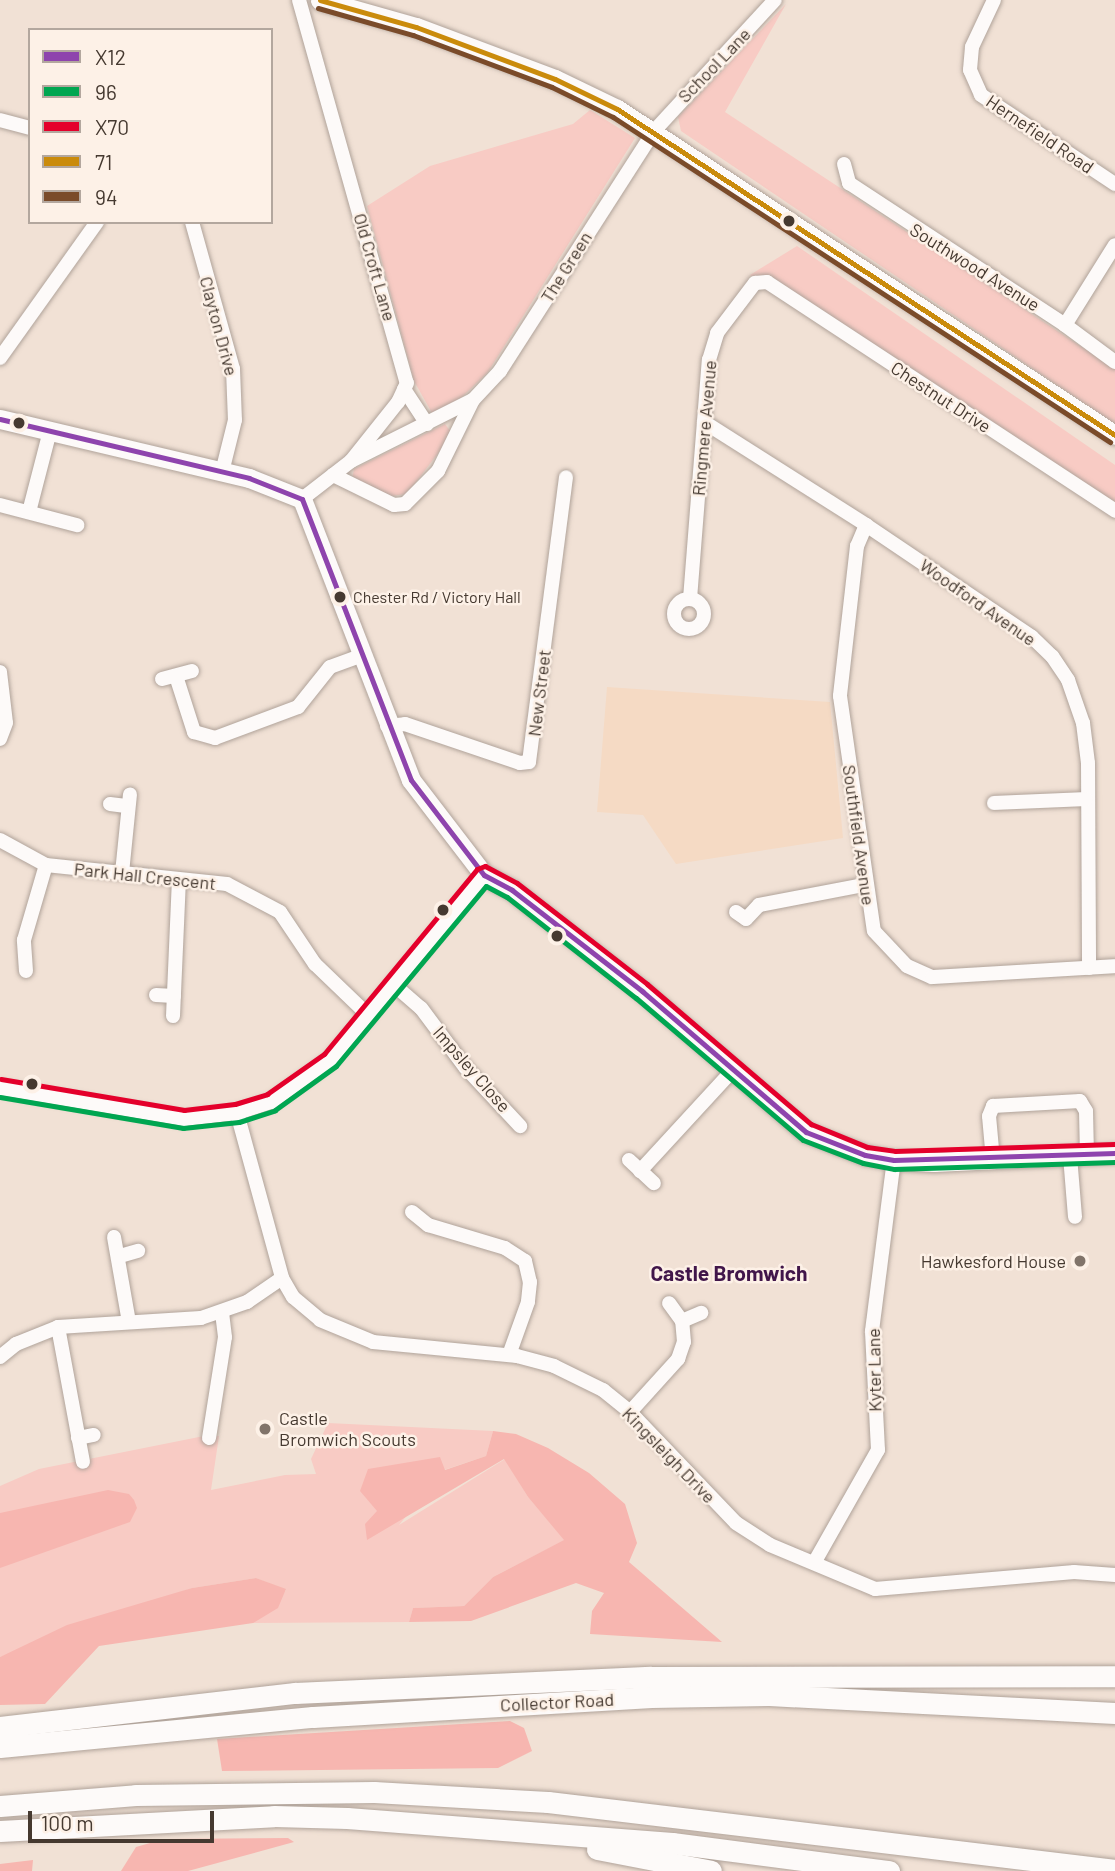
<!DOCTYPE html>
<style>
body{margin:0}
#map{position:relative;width:1115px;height:1871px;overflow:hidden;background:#f1e1d5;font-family:Barlow,sans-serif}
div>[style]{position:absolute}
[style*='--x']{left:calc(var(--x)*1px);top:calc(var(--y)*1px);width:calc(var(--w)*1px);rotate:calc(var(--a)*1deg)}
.built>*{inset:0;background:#f5dac4}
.green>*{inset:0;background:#f8cbc4}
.forest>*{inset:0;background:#f7b6b0}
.roads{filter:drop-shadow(0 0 2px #b0a39a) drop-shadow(0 0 2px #b0a39a)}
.minor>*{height:14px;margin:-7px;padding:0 7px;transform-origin:7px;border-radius:7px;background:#fdfaf9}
.minor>.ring{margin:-7px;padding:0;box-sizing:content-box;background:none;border:14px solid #fdfaf9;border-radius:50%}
.major>*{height:19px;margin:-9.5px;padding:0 9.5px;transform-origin:9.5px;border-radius:9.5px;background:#fdfaf9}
.highway>*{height:21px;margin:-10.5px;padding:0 10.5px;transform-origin:10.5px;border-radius:10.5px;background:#fdfaf9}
.bus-1>*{height:5px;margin:-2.5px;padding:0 2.5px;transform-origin:2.5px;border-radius:2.5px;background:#8e44ad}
.bus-2>*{height:5px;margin:-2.5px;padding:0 2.5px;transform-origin:2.5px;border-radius:2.5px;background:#00a651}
.bus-3>*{height:5px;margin:-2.5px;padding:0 2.5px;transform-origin:2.5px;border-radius:2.5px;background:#e4002b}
.bus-4>*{height:5px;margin:-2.5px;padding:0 2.5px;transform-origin:2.5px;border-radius:2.5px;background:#ca8b0c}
.bus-5>*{height:5px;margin:-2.5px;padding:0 2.5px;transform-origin:2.5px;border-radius:2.5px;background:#7a4b2a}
.dots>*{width:19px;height:19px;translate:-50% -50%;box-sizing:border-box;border:4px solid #fdf1e7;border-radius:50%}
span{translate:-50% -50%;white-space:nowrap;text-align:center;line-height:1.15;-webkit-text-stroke:5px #fdf1e7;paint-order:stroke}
.bus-label{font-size:16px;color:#453930}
.left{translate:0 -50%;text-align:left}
.street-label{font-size:18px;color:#453930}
.poi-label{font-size:18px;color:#453930}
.right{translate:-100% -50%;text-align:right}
.quarter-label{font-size:21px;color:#41164a;font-weight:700}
.legend{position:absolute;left:28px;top:28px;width:245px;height:196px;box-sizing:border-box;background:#fdf1e7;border:2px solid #b3a79e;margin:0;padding:9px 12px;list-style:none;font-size:21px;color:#453930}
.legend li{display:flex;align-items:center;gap:14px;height:35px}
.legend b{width:35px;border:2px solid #b3a79e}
.scale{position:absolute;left:28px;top:1811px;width:186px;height:32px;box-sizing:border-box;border:4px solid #453930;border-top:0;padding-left:9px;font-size:21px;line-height:24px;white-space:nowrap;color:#453930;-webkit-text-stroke:5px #fdf1e7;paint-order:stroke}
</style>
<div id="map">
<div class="built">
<div style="clip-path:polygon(607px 687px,830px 702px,843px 838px,676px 864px,643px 815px,597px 812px)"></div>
</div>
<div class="green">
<div style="clip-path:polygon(786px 4px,725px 112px,1115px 369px,1115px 424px,681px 131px,678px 117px)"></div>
<div style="clip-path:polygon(590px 110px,635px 138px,488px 372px,459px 400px,432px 413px,414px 381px,367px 206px,430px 166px,573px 124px)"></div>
<div style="clip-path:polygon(797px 246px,1115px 465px,1115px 507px,750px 275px)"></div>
<div style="clip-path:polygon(445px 424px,451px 432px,442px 448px,407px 494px,392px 496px,352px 480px,354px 469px)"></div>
<div style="clip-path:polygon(328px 1423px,493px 1431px,486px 1456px,444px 1470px,399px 1525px,505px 1459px,528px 1497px,565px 1540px,493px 1577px,464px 1606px,413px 1608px,409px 1622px,250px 1623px,286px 1590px,256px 1578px,192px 1588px,0 1657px,0 1486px,39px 1469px,204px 1436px,219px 1436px,211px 1490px,285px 1475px,316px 1474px,311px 1459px)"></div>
</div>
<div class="forest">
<div style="clip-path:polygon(493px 1431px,516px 1434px,548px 1448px,589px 1473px,625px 1504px,637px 1543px,629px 1562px,722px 1642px,590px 1634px,592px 1611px,604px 1593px,576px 1583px,471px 1621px,409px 1622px,413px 1608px,464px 1606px,493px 1577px,564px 1540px,528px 1497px,504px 1459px,367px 1540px,365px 1524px,377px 1511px,360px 1491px,368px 1469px,440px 1457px,445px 1470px,486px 1456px)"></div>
<div style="clip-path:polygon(108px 1490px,129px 1494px,134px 1500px,137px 1508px,130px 1522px,0 1568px,0 1513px)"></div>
<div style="clip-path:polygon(256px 1578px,286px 1589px,278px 1608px,253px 1623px,99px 1646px,45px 1704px,0 1705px,0 1657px,67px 1625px,192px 1588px)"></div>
<div style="clip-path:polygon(510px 1721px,524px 1728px,532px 1751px,498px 1768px,222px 1771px,217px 1739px)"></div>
<div style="clip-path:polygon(288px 1838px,294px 1842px,188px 1871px,121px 1871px,136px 1847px,164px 1839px)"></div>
<div style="clip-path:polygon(33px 1860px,32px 1871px,0 1871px,0 1864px)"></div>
</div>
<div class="roads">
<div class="minor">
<div style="--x:299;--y:0;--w:398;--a:74.3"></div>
<div style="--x:407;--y:383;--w:21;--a:115"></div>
<div style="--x:398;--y:402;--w:75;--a:128.5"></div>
<div style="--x:351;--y:461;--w:62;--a:142.2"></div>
<div style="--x:994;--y:0;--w:52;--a:115.1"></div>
<div style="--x:972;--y:47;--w:23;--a:95"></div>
<div style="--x:970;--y:70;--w:27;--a:66"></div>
<div style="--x:981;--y:95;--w:161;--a:33.6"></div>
<div style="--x:0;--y:120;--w:31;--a:15"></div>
<div style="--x:844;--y:164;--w:20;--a:75"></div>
<div style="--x:849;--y:183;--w:258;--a:33.3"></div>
<div style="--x:1065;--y:325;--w:62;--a:36.5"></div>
<div style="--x:192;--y:222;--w:153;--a:74.4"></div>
<div style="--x:233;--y:369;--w:51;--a:87.8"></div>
<div style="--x:235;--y:420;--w:54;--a:104"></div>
<div style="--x:1065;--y:325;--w:94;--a:-58"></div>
<div style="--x:0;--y:358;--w:167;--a:-54.5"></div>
<div style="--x:404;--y:389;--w:42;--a:56.7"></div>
<div style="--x:704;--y:422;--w:192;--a:32.4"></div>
<div style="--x:866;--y:525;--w:200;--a:34"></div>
<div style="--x:1032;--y:637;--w:28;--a:44"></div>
<div style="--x:1052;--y:656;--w:29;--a:56"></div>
<div style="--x:1068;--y:680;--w:46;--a:70.8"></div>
<div style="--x:1083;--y:723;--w:40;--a:82.9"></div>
<div style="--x:1088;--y:763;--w:205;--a:89.7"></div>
<div style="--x:351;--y:461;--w:136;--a:-26.6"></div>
<div style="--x:473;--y:400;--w:40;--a:-47"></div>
<div style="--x:500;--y:371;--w:285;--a:-57.3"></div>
<div style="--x:654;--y:131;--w:178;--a:-47.3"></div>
<div style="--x:333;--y:475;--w:68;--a:26.2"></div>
<div style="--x:394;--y:505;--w:11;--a:-5"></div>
<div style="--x:405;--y:504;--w:47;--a:-45"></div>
<div style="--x:438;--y:471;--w:79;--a:-63.8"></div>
<div style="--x:0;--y:505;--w:80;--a:14.6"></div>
<div style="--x:29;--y:512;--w:84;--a:-75.5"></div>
<div style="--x:866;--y:525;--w:23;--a:113"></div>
<div style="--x:857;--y:546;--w:151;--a:96.5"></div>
<div style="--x:840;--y:696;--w:237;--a:81.8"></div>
<div style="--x:874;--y:931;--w:48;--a:46.7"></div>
<div style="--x:907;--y:966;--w:27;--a:24"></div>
<div style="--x:932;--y:977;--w:183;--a:-3.4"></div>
<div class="ring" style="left:674px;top:599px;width:16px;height:16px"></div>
<div style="--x:690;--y:599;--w:240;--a:-85.5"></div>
<div style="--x:709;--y:360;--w:28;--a:-73"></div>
<div style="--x:717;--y:333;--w:63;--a:-52.8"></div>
<div style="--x:755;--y:283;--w:12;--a:-5"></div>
<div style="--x:767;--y:282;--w:417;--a:33.3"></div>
<div style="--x:0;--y:672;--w:51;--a:83.3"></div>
<div style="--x:6;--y:723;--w:17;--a:111"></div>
<div style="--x:176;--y:676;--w:59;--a:72.2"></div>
<div style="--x:194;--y:732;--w:22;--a:16"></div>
<div style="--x:215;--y:738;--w:89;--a:-20.5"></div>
<div style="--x:298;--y:707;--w:51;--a:-51.3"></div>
<div style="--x:330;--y:667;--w:35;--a:-20"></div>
<div style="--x:162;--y:679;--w:31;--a:-15"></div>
<div style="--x:387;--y:726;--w:18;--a:-6"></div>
<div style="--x:405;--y:724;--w:121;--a:18.7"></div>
<div style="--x:520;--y:763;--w:9;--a:-6"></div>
<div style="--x:529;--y:762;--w:287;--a:-82.6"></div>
<div style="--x:994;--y:803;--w:92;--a:-2.5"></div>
<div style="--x:110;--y:804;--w:16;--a:7"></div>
<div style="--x:0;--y:840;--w:52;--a:28.5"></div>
<div style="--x:46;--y:865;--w:182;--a:6"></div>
<div style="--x:227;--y:884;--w:60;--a:27.8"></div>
<div style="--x:280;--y:912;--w:63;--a:56.1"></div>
<div style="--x:315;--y:964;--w:74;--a:43.9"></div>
<div style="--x:122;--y:873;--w:79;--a:-84.2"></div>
<div style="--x:736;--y:912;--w:12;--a:35"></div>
<div style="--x:746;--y:919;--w:19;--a:-47"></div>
<div style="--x:759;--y:905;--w:107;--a:-10.8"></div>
<div style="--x:26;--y:971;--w:31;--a:-94"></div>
<div style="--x:24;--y:940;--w:78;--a:-73.7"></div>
<div style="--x:393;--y:984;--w:37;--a:41"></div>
<div style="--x:421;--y:1008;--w:74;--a:53.3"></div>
<div style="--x:465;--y:1067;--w:81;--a:47"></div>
<div style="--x:156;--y:995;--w:18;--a:3"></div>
<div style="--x:173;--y:1016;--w:135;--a:-87.5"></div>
<div style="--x:0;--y:1088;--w:187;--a:9.6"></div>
<div style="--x:184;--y:1119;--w:53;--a:-6.5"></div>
<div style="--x:237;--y:1113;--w:36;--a:-18"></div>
<div style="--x:271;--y:1102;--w:72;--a:-35.4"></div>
<div style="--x:330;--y:1060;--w:241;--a:-50.2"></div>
<div style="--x:237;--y:1113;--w:171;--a:74.7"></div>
<div style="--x:282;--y:1278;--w:22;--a:60"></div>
<div style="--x:293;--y:1297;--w:35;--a:40"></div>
<div style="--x:320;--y:1320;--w:57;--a:22.5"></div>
<div style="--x:373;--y:1342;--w:145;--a:5.6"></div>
<div style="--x:517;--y:1356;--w:38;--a:15"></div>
<div style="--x:554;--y:1366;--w:55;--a:26.1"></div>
<div style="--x:603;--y:1390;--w:35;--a:39"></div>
<div style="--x:630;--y:1412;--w:153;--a:46.3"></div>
<div style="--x:736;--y:1523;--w:40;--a:32.9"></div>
<div style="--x:770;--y:1545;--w:114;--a:22.7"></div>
<div style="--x:875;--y:1589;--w:200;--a:-4.9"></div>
<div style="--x:1074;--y:1572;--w:41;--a:4.2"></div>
<div style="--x:1070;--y:1156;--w:61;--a:85.3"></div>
<div style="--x:629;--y:1160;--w:34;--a:43"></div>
<div style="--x:993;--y:1160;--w:44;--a:-95.2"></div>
<div style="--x:989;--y:1116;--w:11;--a:-68"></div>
<div style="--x:993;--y:1106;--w:87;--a:-3.3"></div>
<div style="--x:1080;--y:1101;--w:12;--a:59"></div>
<div style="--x:1086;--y:1111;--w:45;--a:88.7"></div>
<div style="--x:640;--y:1171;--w:137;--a:-47.4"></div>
<div style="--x:412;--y:1212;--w:21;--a:39"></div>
<div style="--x:428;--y:1225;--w:80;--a:16.6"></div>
<div style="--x:505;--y:1248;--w:24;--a:33"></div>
<div style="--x:525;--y:1261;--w:22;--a:77"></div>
<div style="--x:530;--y:1282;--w:20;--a:96"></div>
<div style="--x:528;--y:1302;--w:56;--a:109.7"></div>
<div style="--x:114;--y:1237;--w:86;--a:80"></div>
<div style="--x:120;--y:1256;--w:19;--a:-16"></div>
<div style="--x:682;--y:1321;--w:21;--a:-23"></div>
<div style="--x:58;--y:1327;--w:137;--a:79.5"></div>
<div style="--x:0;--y:1357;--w:21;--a:-39"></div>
<div style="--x:16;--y:1344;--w:45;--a:-22"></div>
<div style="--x:58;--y:1327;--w:143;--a:-3.6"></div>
<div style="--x:201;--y:1318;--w:49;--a:-19.2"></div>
<div style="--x:247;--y:1302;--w:42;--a:-34.4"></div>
<div style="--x:630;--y:1412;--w:72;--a:-47.8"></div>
<div style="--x:678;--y:1359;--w:18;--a:-71"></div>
<div style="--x:684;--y:1342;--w:21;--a:-95"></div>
<div style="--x:682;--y:1321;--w:22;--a:-126"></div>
<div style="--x:78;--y:1438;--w:16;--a:-11"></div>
<div style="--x:209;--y:1438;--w:102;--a:-81"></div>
<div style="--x:225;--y:1337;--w:25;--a:-97"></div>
<div style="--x:814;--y:1563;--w:130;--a:-60.5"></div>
<div style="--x:878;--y:1450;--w:119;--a:-92.9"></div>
<div style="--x:872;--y:1331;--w:172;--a:-82.7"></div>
</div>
<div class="major">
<div style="--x:320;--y:0;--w:100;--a:15.7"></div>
<div style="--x:416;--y:27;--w:148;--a:20.5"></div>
<div style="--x:555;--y:79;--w:69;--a:25.8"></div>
<div style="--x:617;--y:109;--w:595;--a:33.21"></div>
<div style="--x:0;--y:419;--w:256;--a:13.3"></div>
<div style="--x:249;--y:478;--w:57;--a:21.6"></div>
<div style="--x:302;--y:499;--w:301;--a:68.8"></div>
<div style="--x:411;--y:780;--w:120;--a:52.5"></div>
<div style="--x:484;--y:875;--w:32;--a:28"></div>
<div style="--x:512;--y:890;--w:165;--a:37.8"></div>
<div style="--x:642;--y:991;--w:216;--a:40.7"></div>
<div style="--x:806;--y:1132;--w:63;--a:21.3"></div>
<div style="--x:865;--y:1155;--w:29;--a:10"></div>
<div style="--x:894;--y:1160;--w:40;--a:2.9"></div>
<div style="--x:934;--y:1162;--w:181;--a:-2.8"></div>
</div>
<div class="highway">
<div style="--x:0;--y:1727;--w:297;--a:-6.6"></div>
<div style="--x:295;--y:1693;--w:356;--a:-2.6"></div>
<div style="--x:651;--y:1677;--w:464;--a:-0.1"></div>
<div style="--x:0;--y:1747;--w:314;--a:-5.5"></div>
<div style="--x:313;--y:1717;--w:339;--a:-3.4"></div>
<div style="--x:651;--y:1697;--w:118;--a:-1"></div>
<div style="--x:769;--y:1695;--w:346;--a:3"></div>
<div style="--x:0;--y:1806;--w:136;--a:-4.6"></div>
<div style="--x:136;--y:1795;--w:238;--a:-0.7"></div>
<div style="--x:374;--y:1792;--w:174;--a:3.3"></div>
<div style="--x:548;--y:1802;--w:571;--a:6.84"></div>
<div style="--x:0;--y:1831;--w:274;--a:-3.1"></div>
<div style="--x:274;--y:1816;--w:73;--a:1.6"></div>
<div style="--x:347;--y:1818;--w:326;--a:4.4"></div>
<div style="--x:672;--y:1843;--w:219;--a:7.4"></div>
<div style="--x:597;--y:1849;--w:116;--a:10.9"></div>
</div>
</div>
<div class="bus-1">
<div style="--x:0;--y:419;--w:256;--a:13.3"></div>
<div style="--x:249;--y:478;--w:57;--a:21.6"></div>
<div style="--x:302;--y:499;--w:301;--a:68.8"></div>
<div style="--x:411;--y:780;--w:120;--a:52.5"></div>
<div style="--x:484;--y:875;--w:32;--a:28"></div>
<div style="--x:512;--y:890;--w:165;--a:37.8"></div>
<div style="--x:642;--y:991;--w:216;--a:40.7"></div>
<div style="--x:806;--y:1132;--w:63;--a:21.3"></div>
<div style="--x:865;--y:1155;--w:29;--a:10"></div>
<div style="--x:894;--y:1160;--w:221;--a:-1.8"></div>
</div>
<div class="bus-2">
<div style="--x:0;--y:1097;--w:186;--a:9.6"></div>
<div style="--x:183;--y:1128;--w:56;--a:-6.1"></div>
<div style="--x:239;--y:1122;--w:38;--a:-18"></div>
<div style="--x:275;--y:1110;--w:75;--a:-35.8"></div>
<div style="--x:336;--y:1066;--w:234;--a:-50.2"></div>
<div style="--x:486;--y:886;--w:24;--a:28"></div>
<div style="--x:507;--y:897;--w:164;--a:38.1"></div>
<div style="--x:636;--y:998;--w:219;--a:40.4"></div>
<div style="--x:803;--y:1140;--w:64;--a:21"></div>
<div style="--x:863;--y:1163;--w:32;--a:11"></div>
<div style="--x:894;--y:1169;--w:221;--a:-1.8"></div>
</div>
<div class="bus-3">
<div style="--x:1;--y:1079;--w:186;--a:9.6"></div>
<div style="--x:184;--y:1110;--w:51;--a:-6.7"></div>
<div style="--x:235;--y:1104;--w:34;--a:-17"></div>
<div style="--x:267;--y:1094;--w:70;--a:-35.1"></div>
<div style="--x:324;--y:1054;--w:240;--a:-50.4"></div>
<div style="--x:477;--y:869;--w:9;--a:-21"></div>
<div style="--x:485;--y:866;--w:36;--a:28"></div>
<div style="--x:517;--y:883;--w:165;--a:37.8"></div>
<div style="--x:647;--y:984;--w:216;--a:40.5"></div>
<div style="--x:811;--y:1124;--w:61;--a:22.3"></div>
<div style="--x:867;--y:1147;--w:28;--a:8"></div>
<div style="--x:895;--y:1151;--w:220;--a:-1.8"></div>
</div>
<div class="bus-4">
<div style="--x:320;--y:0;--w:100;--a:15.7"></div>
<div style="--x:416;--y:27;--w:148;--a:20.5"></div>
<div style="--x:555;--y:79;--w:69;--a:25.8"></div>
<div style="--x:617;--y:109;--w:595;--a:33.21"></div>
</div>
<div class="bus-5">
<div style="--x:318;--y:8;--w:99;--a:15.9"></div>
<div style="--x:413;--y:35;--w:148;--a:20.5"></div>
<div style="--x:552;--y:87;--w:68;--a:26.2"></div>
<div style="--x:613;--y:117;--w:594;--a:33.18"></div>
</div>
<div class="dots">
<div style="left:789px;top:221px;background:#453930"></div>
<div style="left:19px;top:423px;background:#453930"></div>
<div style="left:340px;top:597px;background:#453930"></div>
<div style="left:443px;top:910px;background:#453930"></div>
<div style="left:557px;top:936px;background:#453930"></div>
<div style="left:32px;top:1084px;background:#453930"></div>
<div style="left:1080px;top:1261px;background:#81746a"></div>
<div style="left:265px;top:1429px;background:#81746a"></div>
</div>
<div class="bus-label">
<span class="left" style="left:353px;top:597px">Chester Rd / Victory Hall</span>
</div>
<div class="street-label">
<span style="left:714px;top:65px;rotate:-46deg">School Lane</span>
<span style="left:1040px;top:134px;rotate:34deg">Hernefield Road</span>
<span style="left:375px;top:267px;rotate:74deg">Old Croft Lane</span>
<span style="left:566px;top:267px;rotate:-58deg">The Green</span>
<span style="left:975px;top:267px;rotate:32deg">Southwood Avenue</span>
<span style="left:219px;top:326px;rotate:75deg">Clayton Drive</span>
<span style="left:941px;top:397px;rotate:33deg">Chestnut Drive</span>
<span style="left:704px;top:428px;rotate:-85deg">Ringmere Avenue</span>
<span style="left:978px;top:602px;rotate:35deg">Woodford Avenue</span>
<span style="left:539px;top:693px;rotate:-83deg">New Street</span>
<span style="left:859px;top:835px;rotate:82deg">Southfield Avenue</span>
<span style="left:145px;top:876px;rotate:6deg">Park Hall Crescent</span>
<span style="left:472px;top:1069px;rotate:49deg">Impsley Close</span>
<span style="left:874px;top:1370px;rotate:-91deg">Kyter Lane</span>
<span style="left:669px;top:1455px;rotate:46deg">Kingsleigh Drive</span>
<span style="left:557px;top:1702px;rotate:-3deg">Collector Road</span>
</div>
<div class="poi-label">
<span class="right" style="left:1066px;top:1261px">Hawkesford House</span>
<span class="left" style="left:279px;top:1429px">Castle<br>Bromwich Scouts</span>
</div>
<div class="quarter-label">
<span style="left:729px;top:1273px">Castle Bromwich</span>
</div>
<ul class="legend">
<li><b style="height:9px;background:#8e44ad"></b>X12</li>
<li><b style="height:9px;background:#00a651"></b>96</li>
<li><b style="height:9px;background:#e4002b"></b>X70</li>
<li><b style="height:9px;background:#ca8b0c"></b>71</li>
<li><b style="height:9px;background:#7a4b2a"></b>94</li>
</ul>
<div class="scale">100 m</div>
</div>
